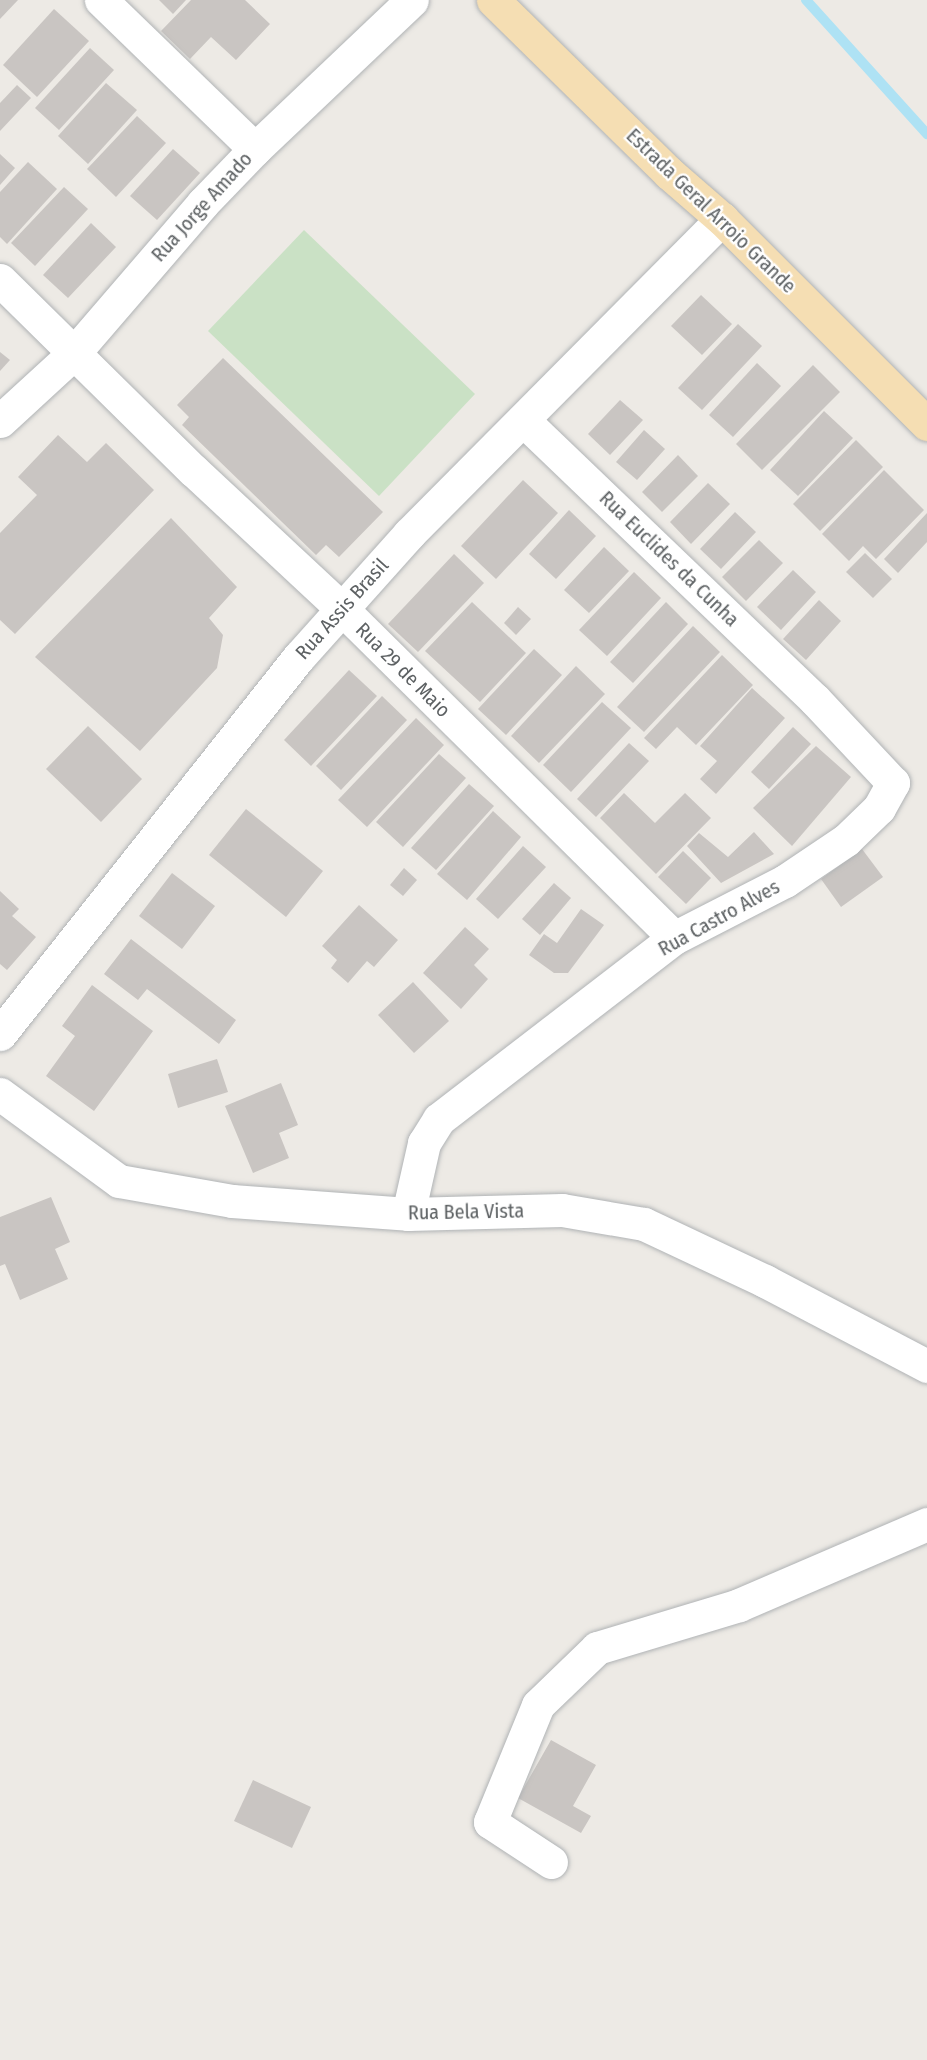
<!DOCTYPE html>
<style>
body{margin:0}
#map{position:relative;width:927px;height:2060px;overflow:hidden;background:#edeae5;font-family:"Fira Sans Condensed",sans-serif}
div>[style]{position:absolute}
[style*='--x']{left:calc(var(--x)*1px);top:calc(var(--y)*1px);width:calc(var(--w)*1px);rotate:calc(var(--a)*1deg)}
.green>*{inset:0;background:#cae1c5}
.stream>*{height:10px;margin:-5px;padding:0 5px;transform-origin:5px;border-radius:5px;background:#aee2f4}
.building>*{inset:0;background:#c9c5c2}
.roads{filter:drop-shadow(0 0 2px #b0b3b5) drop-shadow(0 0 2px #b0b3b5)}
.minor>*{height:33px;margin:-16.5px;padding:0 16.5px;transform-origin:16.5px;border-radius:16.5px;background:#fff}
.major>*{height:33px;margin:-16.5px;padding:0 16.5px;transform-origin:16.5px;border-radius:16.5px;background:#f5deb3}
span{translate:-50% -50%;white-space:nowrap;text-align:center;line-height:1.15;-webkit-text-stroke:4.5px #fff;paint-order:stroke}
.street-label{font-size:20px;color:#5d6163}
</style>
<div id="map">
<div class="green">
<div style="clip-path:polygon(304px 230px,475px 394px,379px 496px,208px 331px)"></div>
</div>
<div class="stream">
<div style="--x:806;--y:0;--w:181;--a:47.9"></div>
</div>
<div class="building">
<div style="clip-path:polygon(0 0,18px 0,0 19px)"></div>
<div style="clip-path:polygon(159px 0,186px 0,173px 14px)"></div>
<div style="clip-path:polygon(191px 0,245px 0,270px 24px,236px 60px,211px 37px,190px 59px,161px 31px)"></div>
<div style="clip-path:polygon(54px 9px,89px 41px,37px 97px,3px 65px)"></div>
<div style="clip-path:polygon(90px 48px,114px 70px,59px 130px,35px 108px)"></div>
<div style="clip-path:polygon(106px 83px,137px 110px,88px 164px,58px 136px)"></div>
<div style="clip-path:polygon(17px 85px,31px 98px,0 131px,0 103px)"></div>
<div style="clip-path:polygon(137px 116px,166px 143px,116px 197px,87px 169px)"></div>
<div style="clip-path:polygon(173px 149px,200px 173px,157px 220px,130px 196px)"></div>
<div style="clip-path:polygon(0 154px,15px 168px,0 185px)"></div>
<div style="clip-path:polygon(28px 162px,57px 189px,7px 244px,0 237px,0 192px)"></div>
<div style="clip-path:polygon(64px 187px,88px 209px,35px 266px,11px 243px)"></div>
<div style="clip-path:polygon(91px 223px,116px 247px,68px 298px,43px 275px)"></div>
<div style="clip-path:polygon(701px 295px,732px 324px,702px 355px,671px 326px)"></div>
<div style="clip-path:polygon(738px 324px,762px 346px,702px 410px,678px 388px)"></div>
<div style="clip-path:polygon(0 352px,10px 360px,0 371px)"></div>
<div style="clip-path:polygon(223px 358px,383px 512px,339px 557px,326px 545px,316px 555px,182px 425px,189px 417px,177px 405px)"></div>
<div style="clip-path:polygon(757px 363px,781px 386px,733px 437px,709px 415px)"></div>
<div style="clip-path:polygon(813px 365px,840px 392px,762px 470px,736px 444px)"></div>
<div style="clip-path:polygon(620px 400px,643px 420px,610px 455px,588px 434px)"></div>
<div style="clip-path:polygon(824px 411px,853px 438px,798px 496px,770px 470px)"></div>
<div style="clip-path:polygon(644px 430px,665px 449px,637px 480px,616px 462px)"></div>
<div style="clip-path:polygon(58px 435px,87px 462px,106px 443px,154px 490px,15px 634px,0 620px,0 533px,37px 495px,18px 477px)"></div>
<div style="clip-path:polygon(856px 440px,883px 467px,820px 531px,793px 504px)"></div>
<div style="clip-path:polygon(678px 455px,698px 476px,662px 512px,642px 492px)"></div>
<div style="clip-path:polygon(884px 470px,924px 510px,876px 559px,863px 546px,849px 561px,822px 534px)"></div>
<div style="clip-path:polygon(523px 480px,558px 513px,496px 579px,461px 546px)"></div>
<div style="clip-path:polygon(708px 483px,730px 504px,691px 544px,670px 522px)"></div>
<div style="clip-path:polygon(569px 510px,596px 536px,556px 579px,529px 554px)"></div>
<div style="clip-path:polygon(735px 512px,756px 532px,721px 569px,700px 549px)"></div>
<div style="clip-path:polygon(927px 513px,927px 542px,898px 573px,884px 559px)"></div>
<div style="clip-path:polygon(171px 518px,237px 587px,209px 618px,223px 635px,217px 668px,140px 751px,35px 657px)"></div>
<div style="clip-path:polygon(759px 540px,783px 563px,746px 601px,722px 577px)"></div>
<div style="clip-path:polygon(604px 547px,629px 571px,589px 613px,564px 590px)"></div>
<div style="clip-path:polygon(865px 553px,892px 579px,873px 598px,846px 572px)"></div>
<div style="clip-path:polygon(454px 554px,484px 583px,418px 652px,388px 624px)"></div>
<div style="clip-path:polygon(793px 570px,816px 592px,781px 630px,757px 607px)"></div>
<div style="clip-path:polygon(634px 572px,661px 598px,607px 656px,579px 630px)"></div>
<div style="clip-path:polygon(819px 600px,841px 621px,806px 660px,783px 639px)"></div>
<div style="clip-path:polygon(472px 602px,526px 653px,480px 702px,425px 651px)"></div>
<div style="clip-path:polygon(666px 602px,688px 624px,633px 683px,610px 662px)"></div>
<div style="clip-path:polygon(518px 607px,531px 619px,516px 635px,504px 623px)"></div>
<div style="clip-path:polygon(693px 626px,720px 652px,644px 732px,617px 707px)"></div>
<div style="clip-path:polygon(534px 649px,562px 675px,506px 735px,478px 709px)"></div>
<div style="clip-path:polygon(722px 655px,753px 685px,696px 745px,677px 727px,656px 749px,644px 738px)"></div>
<div style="clip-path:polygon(576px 666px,605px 694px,539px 763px,511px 736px)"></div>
<div style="clip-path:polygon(349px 670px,377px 696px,311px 766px,284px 740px)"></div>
<div style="clip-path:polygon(752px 688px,785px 718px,716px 794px,700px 779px,717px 761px,700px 746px)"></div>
<div style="clip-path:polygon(382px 696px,407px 720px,341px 790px,316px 766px)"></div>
<div style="clip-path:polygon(602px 702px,631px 728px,571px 792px,543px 765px)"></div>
<div style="clip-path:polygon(416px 718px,444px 745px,367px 827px,338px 800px)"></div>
<div style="clip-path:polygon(88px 726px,142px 779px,101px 822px,46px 769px)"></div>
<div style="clip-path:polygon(793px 727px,811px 744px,769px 789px,751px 772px)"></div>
<div style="clip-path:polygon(629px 743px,649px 761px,596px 817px,577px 799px)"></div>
<div style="clip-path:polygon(816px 746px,851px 777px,792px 846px,753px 808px)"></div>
<div style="clip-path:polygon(439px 754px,466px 778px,403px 847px,376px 822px)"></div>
<div style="clip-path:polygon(469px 784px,494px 806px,436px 870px,411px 848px)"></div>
<div style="clip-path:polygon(624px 793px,655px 823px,685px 793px,711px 818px,656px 874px,600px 818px)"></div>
<div style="clip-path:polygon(246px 809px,323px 871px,286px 917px,209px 855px)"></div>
<div style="clip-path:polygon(493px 811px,521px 837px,467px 900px,437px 874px)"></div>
<div style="clip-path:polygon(754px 832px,774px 854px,721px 883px,687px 846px,699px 833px,728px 857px)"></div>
<div style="clip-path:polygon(523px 846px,546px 867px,498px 919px,476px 899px)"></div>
<div style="clip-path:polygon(862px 849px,883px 877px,841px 907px,821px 879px)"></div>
<div style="clip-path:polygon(683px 851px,711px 878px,686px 904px,658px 877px)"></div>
<div style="clip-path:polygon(404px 868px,417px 880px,403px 896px,390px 885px)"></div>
<div style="clip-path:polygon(172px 873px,215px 906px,182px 949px,139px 916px)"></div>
<div style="clip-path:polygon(554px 883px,571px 898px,540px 935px,522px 919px)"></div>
<div style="clip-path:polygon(0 891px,19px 909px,12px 916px,36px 937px,7px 970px,0 964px)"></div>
<div style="clip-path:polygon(359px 905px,398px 940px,374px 967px,367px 961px,348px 983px,331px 968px,337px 960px,322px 946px)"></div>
<div style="clip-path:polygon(581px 909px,604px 925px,568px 973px,554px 973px,529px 955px,544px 934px,557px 943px)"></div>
<div style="clip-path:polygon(465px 927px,489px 949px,474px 965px,488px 979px,461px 1009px,423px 973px)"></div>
<div style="clip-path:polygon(131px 939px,236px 1020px,219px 1044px,147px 989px,138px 1000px,104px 974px)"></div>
<div style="clip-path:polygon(413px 982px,449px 1021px,414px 1053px,378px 1015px)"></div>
<div style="clip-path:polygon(92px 985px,153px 1031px,94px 1111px,46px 1076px,75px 1036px,62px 1026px)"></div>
<div style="clip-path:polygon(217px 1059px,228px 1092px,178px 1108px,168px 1074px)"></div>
<div style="clip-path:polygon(281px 1083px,298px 1125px,279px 1133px,289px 1158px,253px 1173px,225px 1106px)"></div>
<div style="clip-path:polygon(51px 1197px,70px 1242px,55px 1249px,68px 1279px,20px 1300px,5px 1264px,0 1266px,0 1217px)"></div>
<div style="clip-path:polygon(551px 1740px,596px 1765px,573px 1806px,591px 1816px,581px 1833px,518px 1798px)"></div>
<div style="clip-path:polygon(253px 1780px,311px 1807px,292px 1848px,234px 1821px)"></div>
</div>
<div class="roads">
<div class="minor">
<div style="--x:101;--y:0;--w:214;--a:44.1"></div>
<div style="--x:0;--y:280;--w:272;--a:44.6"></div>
<div style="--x:194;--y:471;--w:202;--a:43"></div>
<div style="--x:342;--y:609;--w:467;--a:44.7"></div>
<div style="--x:0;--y:421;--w:100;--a:-42.6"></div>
<div style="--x:74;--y:353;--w:198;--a:-49.3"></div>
<div style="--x:203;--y:203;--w:75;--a:-46.1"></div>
<div style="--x:255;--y:149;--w:216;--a:-43.5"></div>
<div style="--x:0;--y:1034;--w:481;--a:-51.6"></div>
<div style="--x:299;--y:657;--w:165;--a:-48.2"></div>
<div style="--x:409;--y:534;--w:444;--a:-45.2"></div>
<div style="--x:0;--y:1094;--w:147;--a:36.2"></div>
<div style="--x:119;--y:1181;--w:115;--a:10"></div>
<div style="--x:232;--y:1201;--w:176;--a:4.2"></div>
<div style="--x:408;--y:1214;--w:154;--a:-1.5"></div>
<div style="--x:562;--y:1210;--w:83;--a:9.7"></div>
<div style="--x:644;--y:1224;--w:134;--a:25.2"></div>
<div style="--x:765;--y:1281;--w:183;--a:27.7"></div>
<div style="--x:408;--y:1214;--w:73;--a:-77.3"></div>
<div style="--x:424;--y:1143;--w:28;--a:-58"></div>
<div style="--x:439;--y:1119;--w:297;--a:-37.6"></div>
<div style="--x:674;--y:938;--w:125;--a:-27.2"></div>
<div style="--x:785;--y:881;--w:73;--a:-33.9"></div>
<div style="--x:846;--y:840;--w:46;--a:-44.1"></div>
<div style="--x:879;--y:808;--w:29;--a:-61"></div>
<div style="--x:893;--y:783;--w:115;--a:-133.2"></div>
<div style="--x:814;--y:699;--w:403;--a:-136.2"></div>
<div style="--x:551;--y:1862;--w:73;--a:-146.7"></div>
<div style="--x:490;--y:1822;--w:126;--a:-67.7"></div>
<div style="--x:538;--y:1705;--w:82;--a:-44"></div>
<div style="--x:597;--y:1648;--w:148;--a:-16.8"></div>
<div style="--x:739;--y:1605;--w:205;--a:-23.3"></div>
</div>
<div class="major">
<div style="--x:493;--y:0;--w:247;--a:44.5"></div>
<div style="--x:669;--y:173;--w:70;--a:41"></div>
<div style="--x:722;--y:219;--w:290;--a:45"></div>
</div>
</div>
<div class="street-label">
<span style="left:202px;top:207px;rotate:-48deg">Rua Jorge Amado</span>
<span style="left:711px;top:211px;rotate:44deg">Estrada Geral Arroio Grande</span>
<span style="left:669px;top:559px;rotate:44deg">Rua Euclides da Cunha</span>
<span style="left:342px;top:609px;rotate:-48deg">Rua Assis Brasil</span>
<span style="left:403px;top:670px;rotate:45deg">Rua 29 de Maio</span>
<span style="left:719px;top:918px;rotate:-29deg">Rua Castro Alves</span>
<span style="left:466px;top:1212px;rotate:-1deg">Rua Bela Vista</span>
</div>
</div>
